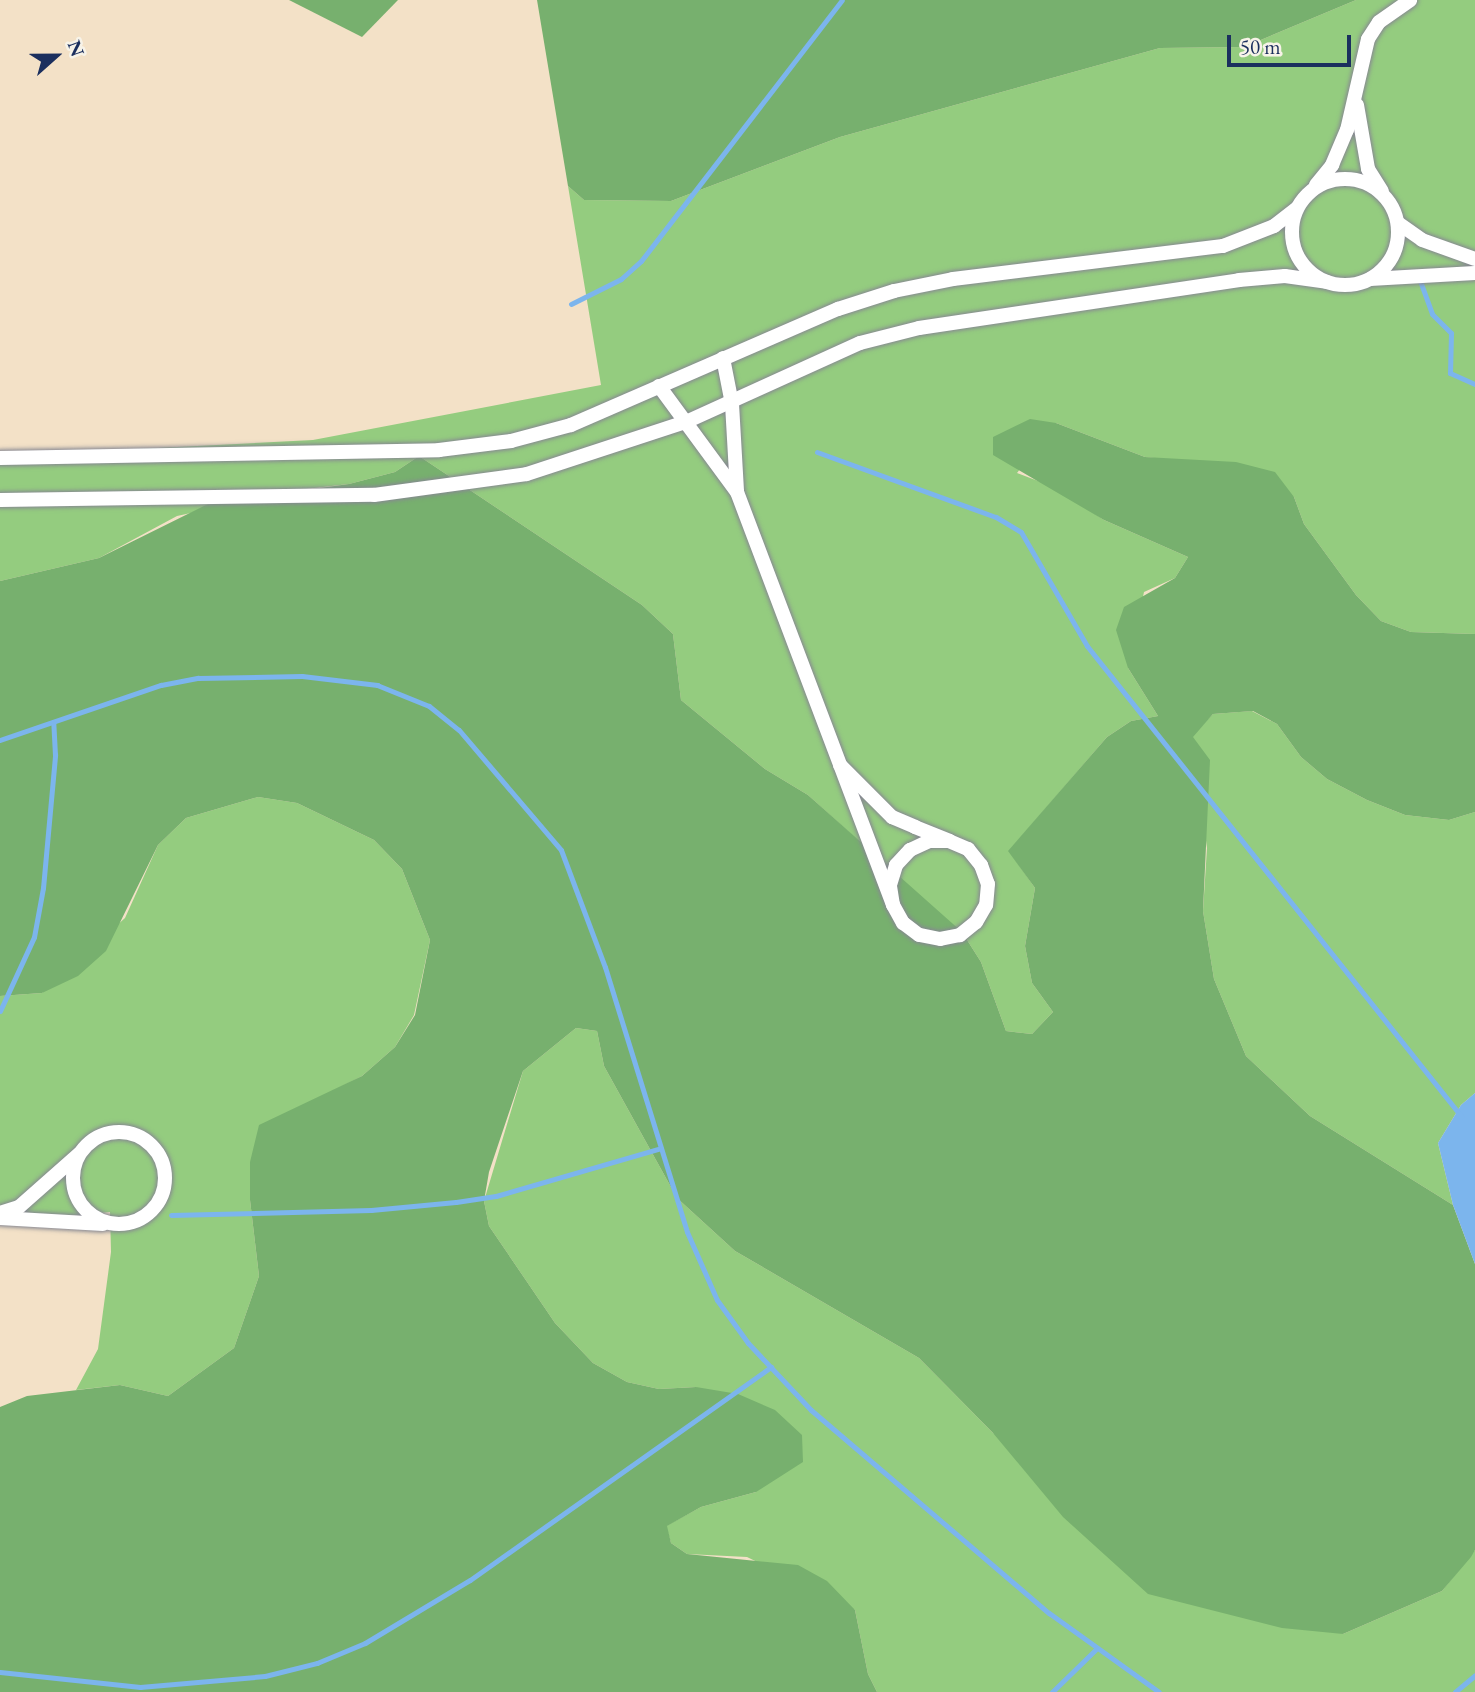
<!DOCTYPE html>
<style>
body{margin:0}
#map{position:relative;width:1475px;height:1692px;overflow:hidden;background:#f3e1c7;font-family:"EB Garamond",serif}
div>[style]{position:absolute}
[style*='--x']{left:calc(var(--x)*1px);top:calc(var(--y)*1px);width:calc(var(--w)*1px);rotate:calc(var(--a)*1deg)}
.green>*{inset:0;background:#94cc7f}
.forest>*{inset:0;background:#77b06e}
.water>*{inset:0;background:#7cb5ed}
.stream>*{height:5px;margin:-2.5px;padding:0 2.5px;transform-origin:2.5px;border-radius:2.5px;background:#7cb5ed}
.roads{filter:drop-shadow(0 0 2px #878892) drop-shadow(0 0 2px #878892)}
.minor>*{height:14px;margin:-7px;padding:0 7px;transform-origin:7px;border-radius:7px;background:#fff}
.minor>.ring{margin:-7px;padding:0;box-sizing:content-box;background:none;border:14px solid #fff;border-radius:50%}
span{translate:-50% -50%;white-space:nowrap;text-align:center;line-height:1.15;-webkit-text-stroke:6px #f7f3e8;paint-order:stroke}
.north{position:absolute;left:21px;top:21px;width:70px;height:70px;-webkit-text-stroke:5px #f7f3e8;paint-order:stroke;rotate:69deg;font-size:19px;font-weight:700;line-height:28px;text-align:center;color:#1b2f5e}
.north::after{content:'';display:block;margin:auto;width:24px;height:32px;background:#1b2f5e;clip-path:polygon(50% 0,100% 100%,50% 72%,0 100%)}
.scale{position:absolute;left:1227px;top:35px;width:124px;height:32px;box-sizing:border-box;border:4px solid #1b2f5e;border-top:0;padding-left:9px;font-size:21px;line-height:24px;white-space:nowrap;color:#1b2f5e;-webkit-text-stroke:5px #f7f3e8;paint-order:stroke}
</style>
<div id="map">
<div class="green">
<div style="clip-path:polygon(1356px 0,1475px 0,1475px 634px,1411px 632px,1381px 621px,1356px 595px,1304px 524px,1294px 497px,1190px 462px,1145px 457px,1056px 423px,1017px 473px,1054px 487px,1104px 520px,1188px 557px,1175px 578px,1144px 592px,1128px 668px,1158px 716px,1131px 721px,1107px 737px,1009px 851px,1035px 888px,1025px 946px,1032px 983px,1053px 1012px,1032px 1034px,1006px 1031px,981px 962px,962px 932px,900px 886px,902px 880px,808px 795px,765px 769px,681px 700px,673px 634px,642px 605px,419px 456px,395px 472px,349px 484px,297px 490px,177px 516px,99px 558px,0 581px,0 456px,313px 440px,601px 385px,568px 186px,584px 200px,671px 201px,840px 137px,1160px 48px,1244px 47px)"></div>
<div style="clip-path:polygon(1252px 711px,1277px 724px,1301px 757px,1327px 779px,1367px 800px,1405px 815px,1449px 820px,1475px 812px,1475px 1093px,1461px 1105px,1438px 1143px,1453px 1205px,1310px 1116px,1246px 1056px,1214px 979px,1203px 911px,1207px 848px,1192px 736px,1213px 714px)"></div>
<div style="clip-path:polygon(258px 797px,297px 803px,374px 840px,402px 869px,430px 940px,414px 1015px,395px 1047px,362px 1076px,329px 1093px,250px 1200px,259px 1276px,234px 1348px,168px 1396px,120px 1385px,76px 1390px,98px 1349px,111px 1252px,110px 1212px,0 1222px,0 996px,42px 993px,125px 918px,158px 845px,186px 818px)"></div>
<div style="clip-path:polygon(576px 1028px,597px 1031px,604px 1066px,677px 1198px,735px 1251px,919px 1358px,993px 1433px,1343px 1634px,1442px 1591px,1475px 1550px,1475px 1692px,877px 1692px,868px 1674px,855px 1610px,747px 1557px,687px 1554px,671px 1543px,666px 1526px,701px 1507px,756px 1492px,696px 1387px,659px 1389px,627px 1382px,593px 1363px,555px 1323px,489px 1226px,484px 1201px,523px 1071px)"></div>
</div>
<div class="forest">
<div style="clip-path:polygon(289px 0,398px 0,362px 37px)"></div>
<div style="clip-path:polygon(537px 0,1356px 0,1244px 47px,1160px 48px,840px 137px,671px 201px,584px 200px,568px 186px)"></div>
<div style="clip-path:polygon(1030px 419px,1056px 423px,1145px 457px,1236px 462px,1275px 472px,1294px 497px,1304px 524px,1356px 595px,1381px 621px,1411px 632px,1475px 634px,1475px 812px,1449px 820px,1405px 815px,1367px 800px,1327px 779px,1301px 757px,1277px 724px,1253px 711px,1213px 714px,1193px 737px,1210px 760px,1203px 911px,1214px 979px,1246px 1056px,1310px 1116px,1453px 1205px,1475px 1264px,1475px 1550px,1471px 1557px,1442px 1591px,1343px 1634px,1282px 1628px,1148px 1594px,1063px 1517px,993px 1433px,919px 1358px,735px 1251px,677px 1198px,604px 1066px,597px 1031px,576px 1028px,523px 1071px,489px 1172px,484px 1201px,489px 1226px,555px 1323px,593px 1363px,627px 1382px,659px 1389px,696px 1387px,738px 1394px,775px 1410px,802px 1435px,803px 1462px,756px 1492px,701px 1507px,667px 1526px,671px 1543px,687px 1554px,798px 1565px,827px 1581px,855px 1610px,868px 1674px,877px 1692px,0 1692px,0 1407px,27px 1396px,120px 1385px,168px 1396px,234px 1348px,259px 1276px,250px 1200px,250px 1162px,259px 1125px,362px 1076px,395px 1047px,415px 1015px,430px 940px,402px 869px,374px 840px,297px 803px,258px 797px,186px 818px,158px 845px,106px 951px,78px 976px,42px 993px,0 996px,0 581px,99px 558px,210px 503px,349px 484px,395px 472px,419px 456px,642px 605px,673px 634px,681px 700px,765px 769px,808px 795px,962px 932px,981px 962px,1006px 1031px,1032px 1034px,1053px 1012px,1032px 983px,1025px 946px,1035px 888px,1008px 851px,1107px 737px,1131px 721px,1158px 716px,1128px 668px,1116px 630px,1124px 607px,1175px 578px,1188px 557px,1104px 520px,993px 455px,993px 437px)"></div>
</div>
<div class="water">
<div style="clip-path:polygon(1475px 1093px,1475px 1264px,1453px 1205px,1438px 1143px,1461px 1105px)"></div>
</div>
<div class="stream">
<div style="--x:1419;--y:278;--w:38;--a:70"></div>
<div style="--x:1432;--y:314;--w:27;--a:45"></div>
<div style="--x:1451;--y:333;--w:40;--a:91.4"></div>
<div style="--x:1450;--y:373;--w:27;--a:24"></div>
<div style="--x:571;--y:304;--w:56;--a:-26.6"></div>
<div style="--x:621;--y:279;--w:27;--a:-42"></div>
<div style="--x:641;--y:261;--w:329;--a:-52.4"></div>
<div style="--x:817;--y:452;--w:190;--a:20"></div>
<div style="--x:996;--y:517;--w:29;--a:31"></div>
<div style="--x:1021;--y:532;--w:132;--a:59.9"></div>
<div style="--x:1087;--y:646;--w:601;--a:51.49"></div>
<div style="--x:0;--y:740;--w:170;--a:-18.9"></div>
<div style="--x:161;--y:685;--w:38;--a:-11"></div>
<div style="--x:198;--y:678;--w:104;--a:-1.1"></div>
<div style="--x:302;--y:676;--w:76;--a:6.8"></div>
<div style="--x:377;--y:685;--w:56;--a:22"></div>
<div style="--x:429;--y:706;--w:38;--a:39"></div>
<div style="--x:459;--y:730;--w:157;--a:49.6"></div>
<div style="--x:561;--y:850;--w:125;--a:69.4"></div>
<div style="--x:605;--y:967;--w:277;--a:72.8"></div>
<div style="--x:687;--y:1232;--w:74;--a:66.2"></div>
<div style="--x:717;--y:1300;--w:53;--a:54.2"></div>
<div style="--x:748;--y:1343;--w:92;--a:46.8"></div>
<div style="--x:811;--y:1410;--w:313;--a:40.5"></div>
<div style="--x:1049;--y:1613;--w:135;--a:35.7"></div>
<div style="--x:0;--y:1011;--w:81;--a:-65.3"></div>
<div style="--x:34;--y:937;--w:50;--a:-79.6"></div>
<div style="--x:43;--y:888;--w:134;--a:-84.8"></div>
<div style="--x:55;--y:755;--w:33;--a:-93"></div>
<div style="--x:171;--y:1215;--w:200;--a:-1.4"></div>
<div style="--x:371;--y:1210;--w:85;--a:-5.4"></div>
<div style="--x:456;--y:1202;--w:40;--a:-8.5"></div>
<div style="--x:496;--y:1196;--w:169;--a:-16.2"></div>
<div style="--x:0;--y:1672;--w:141;--a:6.1"></div>
<div style="--x:140;--y:1687;--w:125;--a:-5"></div>
<div style="--x:265;--y:1676;--w:54;--a:-14"></div>
<div style="--x:317;--y:1663;--w:52;--a:-22.6"></div>
<div style="--x:365;--y:1643;--w:122;--a:-31"></div>
<div style="--x:470;--y:1580;--w:369;--a:-35.3"></div>
<div style="--x:1052;--y:1692;--w:62;--a:-44.3"></div>
<div style="--x:1455;--y:1692;--w:26;--a:-40"></div>
</div>
<div class="roads">
<div class="minor">
<div style="--x:1357;--y:105;--w:65;--a:80.2"></div>
<div style="--x:1368;--y:169;--w:26;--a:58"></div>
<div class="ring" style="left:1292px;top:179px;width:92px;height:92px"></div>
<div style="--x:1316;--y:185;--w:26;--a:-51"></div>
<div style="--x:1332;--y:165;--w:38;--a:-67"></div>
<div style="--x:1347;--y:130;--w:93;--a:-77"></div>
<div style="--x:1368;--y:39;--w:20;--a:-57"></div>
<div style="--x:1379;--y:22;--w:38;--a:-35"></div>
<div style="--x:1398;--y:223;--w:29;--a:35"></div>
<div style="--x:1422;--y:240;--w:56;--a:19.7"></div>
<div style="--x:1370;--y:279;--w:105;--a:-3.3"></div>
<div style="--x:723;--y:358;--w:47;--a:78.9"></div>
<div style="--x:732;--y:404;--w:87;--a:86.7"></div>
<div style="--x:659;--y:386;--w:132;--a:53.7"></div>
<div style="--x:737;--y:492;--w:441;--a:69.3"></div>
<div style="--x:0;--y:458;--w:439;--a:-1"></div>
<div style="--x:439;--y:450;--w:73;--a:-7.1"></div>
<div style="--x:511;--y:441;--w:62;--a:-14.9"></div>
<div style="--x:571;--y:425;--w:291;--a:-23.5"></div>
<div style="--x:838;--y:309;--w:59;--a:-17.8"></div>
<div style="--x:894;--y:291;--w:60;--a:-11.5"></div>
<div style="--x:953;--y:279;--w:272;--a:-7"></div>
<div style="--x:1223;--y:246;--w:55;--a:-21.4"></div>
<div style="--x:1274;--y:226;--w:29;--a:-38"></div>
<div style="--x:0;--y:500;--w:374;--a:-0.8"></div>
<div style="--x:374;--y:495;--w:154;--a:-7.8"></div>
<div style="--x:527;--y:474;--w:169;--a:-18.2"></div>
<div style="--x:688;--y:421;--w:189;--a:-24.4"></div>
<div style="--x:860;--y:343;--w:61;--a:-14.3"></div>
<div style="--x:919;--y:328;--w:324;--a:-8.5"></div>
<div style="--x:1239;--y:280;--w:46;--a:-5"></div>
<div style="--x:1285;--y:276;--w:42;--a:8.1"></div>
<div style="--x:840;--y:765;--w:74;--a:45"></div>
<div style="--x:892;--y:817;--w:25;--a:23"></div>
<div style="--x:915;--y:827;--w:37;--a:22"></div>
<div style="--x:949;--y:841;--w:21;--a:23"></div>
<div style="--x:968;--y:849;--w:21;--a:51"></div>
<div style="--x:981;--y:865;--w:20;--a:70"></div>
<div style="--x:988;--y:884;--w:21;--a:95"></div>
<div style="--x:986;--y:905;--w:20;--a:120"></div>
<div style="--x:976;--y:922;--w:21;--a:141"></div>
<div style="--x:960;--y:935;--w:20;--a:169"></div>
<div style="--x:940;--y:939;--w:21;--a:-169"></div>
<div style="--x:919;--y:935;--w:20;--a:-143"></div>
<div style="--x:903;--y:923;--w:21;--a:-119"></div>
<div style="--x:893;--y:905;--w:20;--a:-99"></div>
<div style="--x:890;--y:885;--w:21;--a:-73"></div>
<div style="--x:896;--y:865;--w:21;--a:-47"></div>
<div style="--x:910;--y:850;--w:21;--a:-25"></div>
<div style="--x:929;--y:841;--w:20;--a:0"></div>
<div class="ring" style="left:73px;top:1132px;width:78px;height:78px"></div>
<div style="--x:0;--y:1213;--w:20;--a:-18"></div>
<div style="--x:19;--y:1207;--w:80;--a:-41.5"></div>
<div style="--x:0;--y:1218;--w:103;--a:3.3"></div>
</div>
</div>
<div class="north">N</div>
<div class="scale">50 m</div>
</div>
